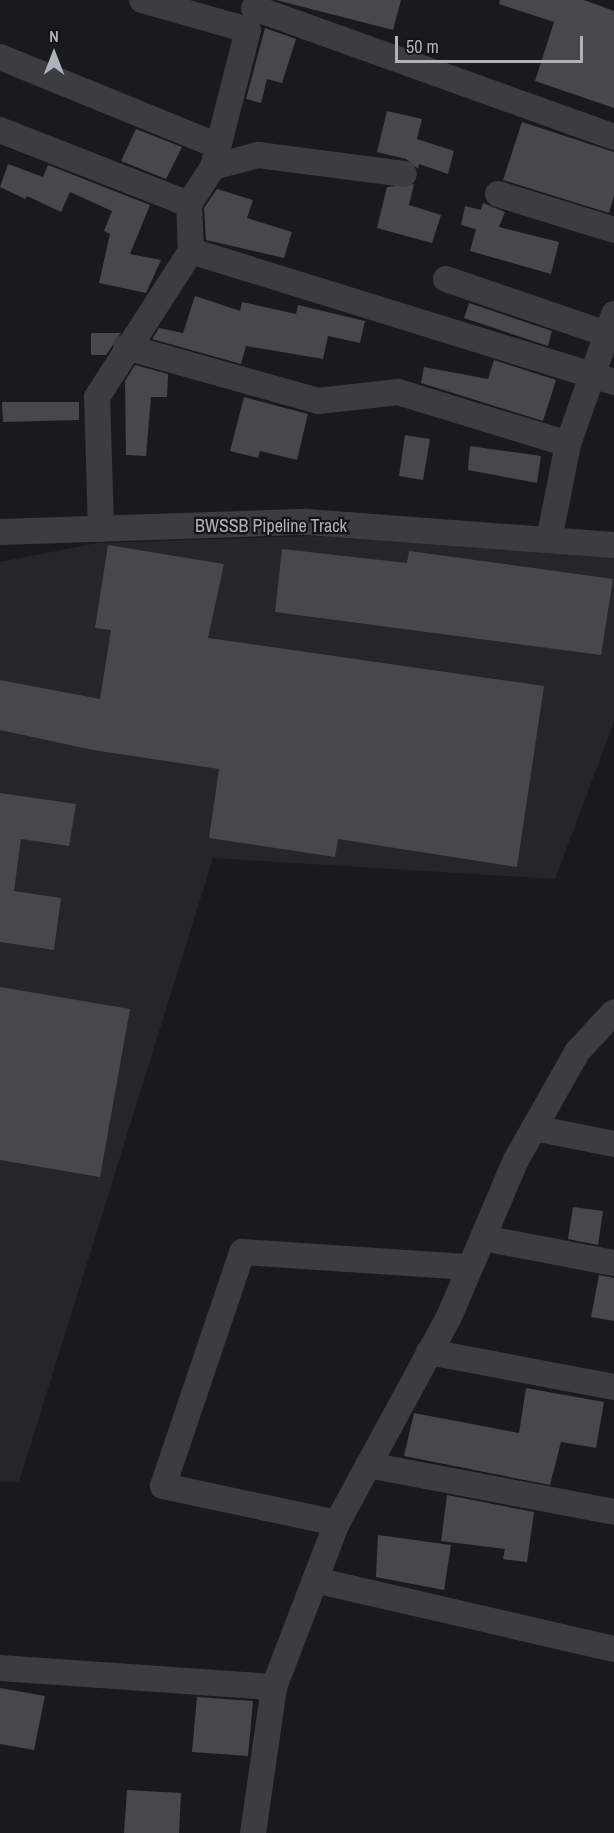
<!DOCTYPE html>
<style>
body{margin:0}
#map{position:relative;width:614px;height:1833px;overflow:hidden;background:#1a1a1c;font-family:"Archivo Narrow",sans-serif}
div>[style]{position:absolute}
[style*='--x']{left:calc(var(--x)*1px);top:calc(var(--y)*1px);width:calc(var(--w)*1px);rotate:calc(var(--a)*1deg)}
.built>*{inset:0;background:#262629}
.building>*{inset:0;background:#46484c}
.minor>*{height:26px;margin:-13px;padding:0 13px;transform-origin:13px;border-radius:13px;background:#3b3d41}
span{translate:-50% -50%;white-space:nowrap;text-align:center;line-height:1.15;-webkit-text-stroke:4.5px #151517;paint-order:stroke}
.street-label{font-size:18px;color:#acb3bb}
.north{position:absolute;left:24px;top:24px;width:60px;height:60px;-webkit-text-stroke:4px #151517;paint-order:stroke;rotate:0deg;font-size:16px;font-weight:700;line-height:24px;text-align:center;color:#acb3bb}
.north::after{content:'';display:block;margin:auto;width:21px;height:27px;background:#acb3bb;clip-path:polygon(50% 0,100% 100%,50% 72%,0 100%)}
.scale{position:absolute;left:395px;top:36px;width:188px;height:27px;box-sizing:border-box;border:3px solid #acb3bb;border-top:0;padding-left:8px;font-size:18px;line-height:21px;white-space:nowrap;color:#acb3bb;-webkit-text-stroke:4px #151517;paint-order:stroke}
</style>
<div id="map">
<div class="built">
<div style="clip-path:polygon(310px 536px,614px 555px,614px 722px,555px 879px,213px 858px,19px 1482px,0 1482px,0 562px,97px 543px)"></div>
</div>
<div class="building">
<div style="clip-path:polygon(276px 0,401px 0,393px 30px)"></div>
<div style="clip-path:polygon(500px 0,584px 0,614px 11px,614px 108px,535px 81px,554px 22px,499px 4px)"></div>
<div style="clip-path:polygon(265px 28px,296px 39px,282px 83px,267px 79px,261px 103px,246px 99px)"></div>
<div style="clip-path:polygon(387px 111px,422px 119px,417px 139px,454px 151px,448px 174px,419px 164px,418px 169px,406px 159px,377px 152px)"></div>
<div style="clip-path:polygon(522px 122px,614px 152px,614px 196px,609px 213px,503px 180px)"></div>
<div style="clip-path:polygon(136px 129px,182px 147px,166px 179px,121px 161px)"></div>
<div style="clip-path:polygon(8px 164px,43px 177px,48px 165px,150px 205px,130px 254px,161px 260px,146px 293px,99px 283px,110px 234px,104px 231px,112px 211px,70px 192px,61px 212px,27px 196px,25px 199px,0 187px)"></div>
<div style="clip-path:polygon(414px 184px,409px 205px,441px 215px,432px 243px,377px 228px,387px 187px)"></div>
<div style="clip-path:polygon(217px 189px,253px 200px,247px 218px,292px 232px,284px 258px,206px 240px,204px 208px)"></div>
<div style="clip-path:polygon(483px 203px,505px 212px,499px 227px,559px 242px,551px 274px,470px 251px,476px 229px,461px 225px,465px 206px,481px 210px)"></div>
<div style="clip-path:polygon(195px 296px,240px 311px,242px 302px,296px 314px,298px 305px,365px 321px,360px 343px,328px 336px,323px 359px,246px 346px,241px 364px,152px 339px,159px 328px,183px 333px)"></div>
<div style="clip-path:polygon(469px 303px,552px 331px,548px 346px,464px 318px)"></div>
<div style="clip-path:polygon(91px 333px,121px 333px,106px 355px,91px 355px)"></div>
<div style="clip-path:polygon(494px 360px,556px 380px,543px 421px,421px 383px,424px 367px,488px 379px)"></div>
<div style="clip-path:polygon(135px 365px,168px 374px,167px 397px,151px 397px,146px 456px,126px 455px,125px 381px)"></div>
<div style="clip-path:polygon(244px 397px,308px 414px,297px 460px,260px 451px,258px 458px,230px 451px)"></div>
<div style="clip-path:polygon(2px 402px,79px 402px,79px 420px,3px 422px)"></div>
<div style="clip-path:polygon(405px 435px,430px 439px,423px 480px,399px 476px)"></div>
<div style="clip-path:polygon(470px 446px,541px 456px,537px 483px,468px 470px)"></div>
<div style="clip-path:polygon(108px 545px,224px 564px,208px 638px,544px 686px,517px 867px,338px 839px,335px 857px,209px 838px,219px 769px,93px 750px,0 730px,0 680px,100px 699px,111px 630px,95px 628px)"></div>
<div style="clip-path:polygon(282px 549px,407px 563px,409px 551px,613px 579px,601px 655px,275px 612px)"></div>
<div style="clip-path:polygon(0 793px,76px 804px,69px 846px,21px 839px,14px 891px,61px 898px,54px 950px,0 942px)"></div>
<div style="clip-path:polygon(0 987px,130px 1009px,100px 1177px,0 1160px)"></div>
<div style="clip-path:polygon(573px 1207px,603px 1211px,598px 1245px,568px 1239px)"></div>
<div style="clip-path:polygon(599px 1275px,614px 1278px,614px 1321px,591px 1317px)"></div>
<div style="clip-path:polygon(526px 1388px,604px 1402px,596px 1448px,561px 1442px,550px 1485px,404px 1456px,414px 1413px,519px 1433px)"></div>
<div style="clip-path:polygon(447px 1495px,534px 1512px,527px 1562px,503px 1559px,505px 1549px,441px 1541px)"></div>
<div style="clip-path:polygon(378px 1535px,451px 1545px,444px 1590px,376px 1577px)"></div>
<div style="clip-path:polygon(0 1688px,45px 1696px,34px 1750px,0 1744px)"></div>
<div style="clip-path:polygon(197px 1697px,253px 1701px,248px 1756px,192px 1752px)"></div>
<div style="clip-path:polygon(127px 1790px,181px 1793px,179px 1833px,124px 1833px)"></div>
</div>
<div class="minor">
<div style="--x:142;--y:0;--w:110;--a:15.8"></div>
<div style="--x:248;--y:30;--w:141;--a:104.3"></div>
<div style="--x:213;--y:167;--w:44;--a:123"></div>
<div style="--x:189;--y:204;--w:47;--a:87.6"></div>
<div style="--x:191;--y:251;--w:443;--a:17.2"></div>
<div style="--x:254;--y:8;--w:382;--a:19.7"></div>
<div style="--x:0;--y:57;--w:235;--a:22.2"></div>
<div style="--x:0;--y:130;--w:203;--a:21.4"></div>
<div style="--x:213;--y:167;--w:47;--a:-14.9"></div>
<div style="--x:258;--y:155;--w:147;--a:7.4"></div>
<div style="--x:498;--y:194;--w:121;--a:17.2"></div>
<div style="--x:446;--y:279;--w:170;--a:18.9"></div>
<div style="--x:126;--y:347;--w:199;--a:15.7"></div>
<div style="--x:318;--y:401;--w:81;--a:-6.4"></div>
<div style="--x:398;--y:392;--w:178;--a:17"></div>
<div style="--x:101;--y:529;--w:132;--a:-91.7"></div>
<div style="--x:97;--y:397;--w:174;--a:-57.2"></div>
<div style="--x:0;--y:532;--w:307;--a:-1.9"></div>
<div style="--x:307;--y:522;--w:308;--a:4.3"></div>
<div style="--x:549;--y:540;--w:98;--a:-78.8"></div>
<div style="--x:568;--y:444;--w:138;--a:-70.5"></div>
<div style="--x:534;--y:1128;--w:82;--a:11.3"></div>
<div style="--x:483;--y:1238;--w:133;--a:10.8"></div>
<div style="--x:429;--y:1352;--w:188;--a:10.7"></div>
<div style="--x:368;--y:1465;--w:250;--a:10.8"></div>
<div style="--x:337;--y:1523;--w:178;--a:-168"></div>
<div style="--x:163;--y:1486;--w:247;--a:-71.3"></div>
<div style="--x:242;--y:1252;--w:228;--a:3.8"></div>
<div style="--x:315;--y:1580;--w:307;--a:13"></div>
<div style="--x:0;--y:1668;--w:275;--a:4"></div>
<div style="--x:253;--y:1833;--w:148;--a:-81.8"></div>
<div style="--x:274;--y:1687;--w:176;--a:-69"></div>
<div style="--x:337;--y:1523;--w:234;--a:-61.5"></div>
<div style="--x:449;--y:1317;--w:171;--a:-66.9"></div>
<div style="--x:516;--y:1160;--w:124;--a:-60.5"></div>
<div style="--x:577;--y:1052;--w:54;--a:-47.2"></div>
</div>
<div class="street-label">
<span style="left:271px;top:526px">BWSSB Pipeline Track</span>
</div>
<div class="north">N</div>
<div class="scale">50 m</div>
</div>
